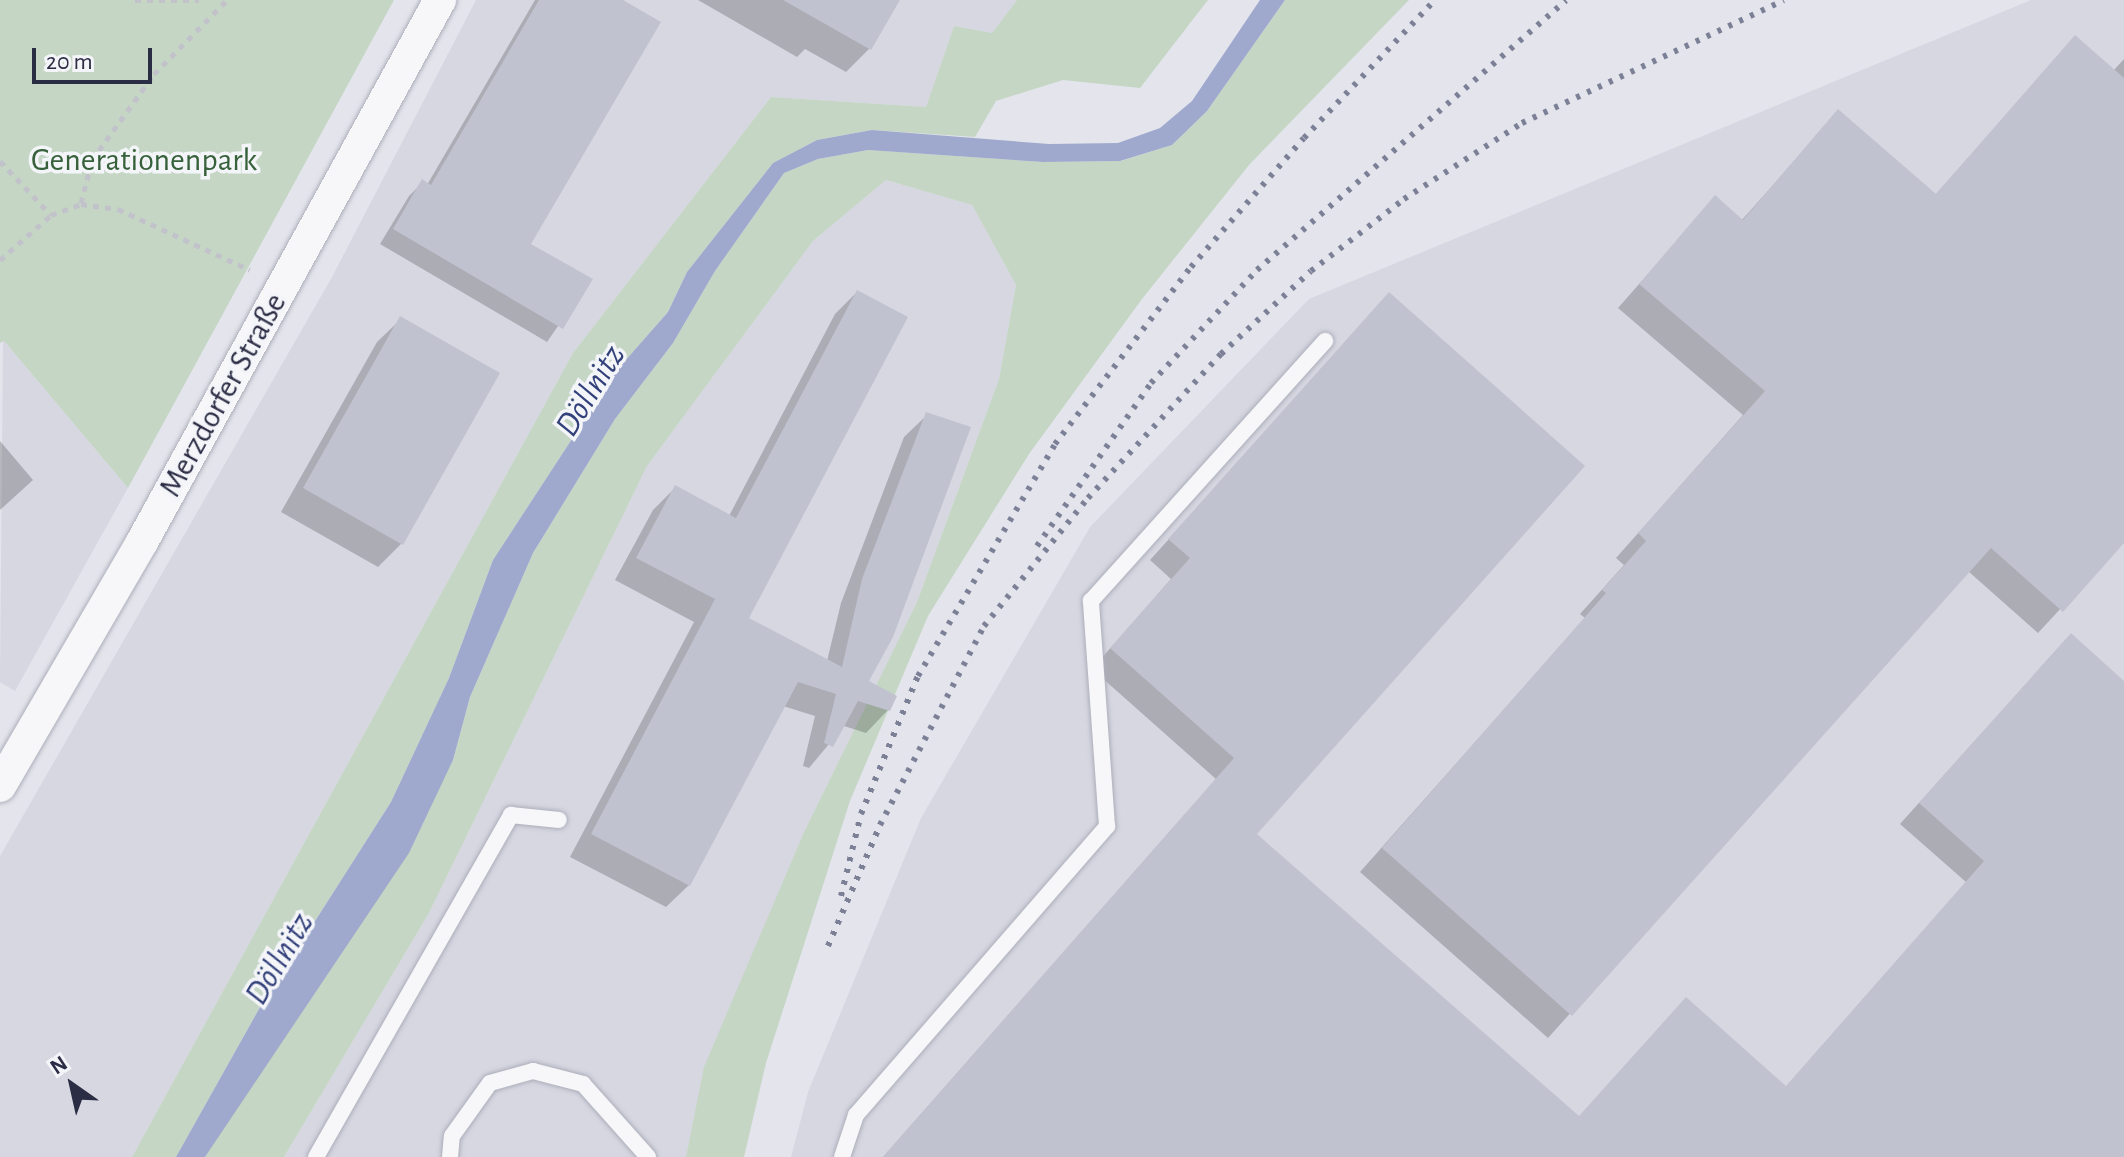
<!DOCTYPE html>
<meta charset="utf-8">
<style>
body{margin:0}
#map{position:relative;width:2124px;height:1157px;overflow:hidden;background:#e4e5ec;font-family:"Alegreya Sans",sans-serif}
div>[style]{position:absolute}
[style*='--x']{left:calc(var(--x)*1px);top:calc(var(--y)*1px);width:calc(var(--w)*1px);rotate:calc(var(--a)*1deg)}
.built>*{inset:0;background:#d6d7e1}
.green>*{inset:0;background:#c5d6c5}
.water>*{inset:0;background:#9ea9cd}
.shadow>*{inset:0;background:#0003}
.building>*{inset:0;background:#c1c2cf}
.path>*{height:5px;margin-top:-2.5px;transform-origin:0;background:repeating-linear-gradient(90deg,#c2c2cb 0 6px,transparent 0 12px)}
.roads{filter:drop-shadow(0 0 2px #acaeba) drop-shadow(0 0 2px #acaeba)}
.service>*{height:16px;margin:-8px;padding:0 8px;transform-origin:8px;border-radius:8px;background:#f7f7fa}
.minor>*{height:32px;margin:-16px;padding:0 16px;transform-origin:16px;border-radius:16px;background:#f7f7fa}
.rail>*{height:6px;margin-top:-3px;transform-origin:0;background:repeating-linear-gradient(90deg,#7c8096 0 4px,transparent 0 12px)}
span{translate:-50% -50%;white-space:nowrap;text-align:center;line-height:1.15;-webkit-text-stroke:7px #f4f5f9;paint-order:stroke}
.park-label{font-size:32px;color:#37613a}
.street-label{font-size:32px;color:#2b2d45}
.water-label{font-size:34px;color:#33417b;font-style:italic}
.north{position:absolute;left:32px;top:1045px;width:80px;height:80px;-webkit-text-stroke:6px #f4f5f9;paint-order:stroke;rotate:326deg;font-size:22px;font-weight:700;line-height:32px;text-align:center;color:#2b2d45}
.north::after{content:'';display:block;margin:auto;width:28px;height:36px;background:#2b2d45;clip-path:polygon(50% 0,100% 100%,50% 72%,0 100%)}
.scale{position:absolute;left:32px;top:48px;width:120px;height:36px;box-sizing:border-box;border:4px solid #2b2d45;border-top:0;padding-left:10px;font-size:24px;line-height:28px;white-space:nowrap;color:#2b2d45;-webkit-text-stroke:6px #f4f5f9;paint-order:stroke}
</style>
<div id="map">
<div class="built">
<div style="clip-path:polygon(476px 0,1017px 0,992px 33px,954px 26px,926px 107px,771px 97px,573px 353px,132px 1157px,0 1157px,0 856px,332px 277px)"></div>
<div style="clip-path:polygon(2031px 0,2124px 0,2124px 1157px,791px 1157px,808px 1092px,921px 818px,1090px 527px,1309px 299px)"></div>
<div style="clip-path:polygon(886px 180px,972px 205px,1016px 285px,999px 379px,917px 602px,804px 832px,705px 1067px,686px 1157px,284px 1157px,429px 913px,647px 466px,813px 241px)"></div>
<div style="clip-path:polygon(3px 340px,128px 488px,15px 691px,0 682px)"></div>
</div>
<div class="green">
<div style="clip-path:polygon(0 0,394px 0,128px 488px,4px 341px,0 343px)"></div>
<div style="clip-path:polygon(1017px 0,1208px 0,1140px 88px,1063px 80px,996px 101px,975px 137px,872px 130px,817px 140px,773px 163px,687px 272px,668px 312px,617px 370px,493px 560px,449px 678px,391px 802px,259px 1009px,176px 1157px,132px 1157px,573px 353px,771px 97px,926px 107px,954px 26px,992px 33px)"></div>
<div style="clip-path:polygon(1285px 0,1409px 0,1249px 165px,1142px 299px,1029px 454px,928px 616px,850px 801px,766px 1063px,744px 1157px,686px 1157px,704px 1067px,804px 832px,917px 602px,999px 379px,1016px 285px,972px 205px,886px 180px,813px 241px,647px 466px,429px 913px,284px 1157px,205px 1157px,453px 760px,470px 697px,533px 553px,615px 419px,673px 343px,715px 271px,784px 173px,818px 159px,868px 150px,1043px 162px,1121px 161px,1172px 145px,1207px 111px)"></div>
</div>
<div class="water">
<div style="clip-path:polygon(1260px 0,1285px 0,1207px 111px,1172px 145px,1120px 161px,1043px 162px,868px 150px,818px 159px,784px 173px,715px 271px,673px 343px,615px 419px,533px 553px,470px 697px,453px 760px,409px 853px,205px 1157px,176px 1157px,259px 1009px,391px 802px,449px 678px,493px 560px,617px 370px,668px 312px,687px 272px,773px 163px,817px 140px,872px 130px,1049px 144px,1118px 143px,1160px 128px,1192px 101px)"></div>
</div>
<div class="shadow">
<div style="clip-path:polygon(535px 0,619px 0,529px 244px,590px 280px,547px 342px,380px 244px,409px 196px,423px 182px,427px 185px)"></div>
<div style="clip-path:polygon(698px 0,897px 0,869px 49px,846px 72px,805px 49px,797px 57px)"></div>
<div style="clip-path:polygon(2075px 38px,2113px 71px,2124px 59px,2124px 540px,2038px 633px,1968px 571px,1548px 1038px,1360px 872px,1585px 618px,1580px 614px,1624px 565px,1616px 558px,1743px 415px,1618px 308px,1715px 198px,1741px 221px,1838px 112px,1935px 195px)"></div>
<div style="clip-path:polygon(857px 292px,746px 618px,827px 661px,841px 603px,904px 437px,927px 415px,867px 682px,888px 710px,866px 733px,844px 726px,809px 768px,803px 766px,815px 716px,783px 706px,689px 885px,666px 907px,570px 857px,694px 622px,615px 580px,653px 510px,675px 488px,729px 516px,835px 314px)"></div>
<div style="clip-path:polygon(1389px 295px,1254px 834px,1578px 1118px,1785px 1088px,1966px 882px,1900px 824px,2051px 656px,2124px 683px,2124px 1157px,883px 1157px,1216px 779px,1092px 669px,1171px 579px,1150px 560px)"></div>
<div style="clip-path:polygon(401px 319px,401px 544px,378px 567px,281px 512px,377px 342px)"></div>
<div style="clip-path:polygon(0 441px,33px 480px,0 510px)"></div>
</div>
<div class="building">
<div style="clip-path:polygon(539px 0,623px 0,661px 22px,531px 244px,593px 279px,563px 329px,393px 229px,422px 179px,431px 185px)"></div>
<div style="clip-path:polygon(783px 0,900px 0,871px 50px)"></div>
<div style="clip-path:polygon(2075px 35px,2124px 78px,2124px 543px,2063px 612px,1991px 548px,1572px 1016px,1382px 848px,1606px 593px,1602px 590px,1646px 541px,1638px 533px,1765px 391px,1639px 284px,1715px 195px,1743px 220px,1838px 109px,1936px 194px)"></div>
<div style="clip-path:polygon(857px 290px,908px 317px,749px 618px,842px 667px,862px 579px,926px 412px,971px 427px,893px 637px,869px 681px,897px 696px,890px 711px,858px 701px,833px 747px,824px 743px,836px 694px,798px 682px,690px 886px,591px 834px,715px 599px,636px 558px,675px 485px,736px 518px)"></div>
<div style="clip-path:polygon(1389px 292px,1585px 466px,1257px 834px,1579px 1116px,1686px 997px,1786px 1086px,1984px 861px,1919px 803px,2071px 633px,2124px 681px,2124px 1157px,883px 1157px,1234px 758px,1110px 648px,1190px 558px,1168px 539px)"></div>
<div style="clip-path:polygon(400px 316px,500px 373px,403px 545px,303px 488px)"></div>
</div>
<div class="path">
<div style="--x:135;--y:0;--w:64;--a:0"></div>
<div style="--x:0;--y:161;--w:74;--a:46.6"></div>
<div style="--x:81;--y:203;--w:44;--a:-75.7"></div>
<div style="--x:92;--y:160;--w:106;--a:-54.2"></div>
<div style="--x:154;--y:74;--w:104;--a:-45.4"></div>
<div style="--x:0;--y:260;--w:68;--a:-41.4"></div>
<div style="--x:51;--y:215;--w:32;--a:-20"></div>
<div style="--x:81;--y:204;--w:37;--a:8"></div>
<div style="--x:118;--y:209;--w:145;--a:24.8"></div>
</div>
<div class="roads">
<div class="service">
<div style="--x:316;--y:1157;--w:394;--a:-60.3"></div>
<div style="--x:511;--y:815;--w:48;--a:5.9"></div>
<div style="--x:450;--y:1157;--w:21;--a:-85"></div>
<div style="--x:452;--y:1136;--w:65;--a:-54.4"></div>
<div style="--x:490;--y:1083;--w:45;--a:-15.6"></div>
<div style="--x:533;--y:1071;--w:52;--a:14.6"></div>
<div style="--x:583;--y:1084;--w:98;--a:48.3"></div>
<div style="--x:842;--y:1157;--w:44;--a:-71.6"></div>
<div style="--x:856;--y:1115;--w:383;--a:-49"></div>
<div style="--x:1107;--y:826;--w:226;--a:-94.1"></div>
<div style="--x:1091;--y:601;--w:350;--a:-48"></div>
</div>
<div class="minor">
<div style="--x:0;--y:786;--w:282;--a:-59.8"></div>
<div style="--x:142;--y:542;--w:619;--a:-61.2"></div>
</div>
</div>
<div class="rail">
<div style="--x:1037;--y:546;--w:199;--a:-55"></div>
<div style="--x:1151;--y:383;--w:155;--a:-46.8"></div>
<div style="--x:1257;--y:270;--w:410;--a:-41.1"></div>
<div style="--x:841;--y:896;--w:84;--a:-76.3"></div>
<div style="--x:861;--y:814;--w:149;--a:-67.6"></div>
<div style="--x:918;--y:676;--w:269;--a:-59.4"></div>
<div style="--x:1055;--y:444;--w:223;--a:-52.5"></div>
<div style="--x:1191;--y:267;--w:171;--a:-48.8"></div>
<div style="--x:1304;--y:138;--w:190;--a:-46.5"></div>
<div style="--x:828;--y:946;--w:132;--a:-66.7"></div>
<div style="--x:880;--y:825;--w:225;--a:-62.4"></div>
<div style="--x:984;--y:626;--w:165;--a:-50.9"></div>
<div style="--x:1088;--y:498;--w:196;--a:-47.3"></div>
<div style="--x:1221;--y:354;--w:122;--a:-42.7"></div>
<div style="--x:1311;--y:271;--w:118;--a:-37.7"></div>
<div style="--x:1404;--y:199;--w:140;--a:-32.8"></div>
<div style="--x:1522;--y:123;--w:289;--a:-25.1"></div>
</div>
<div class="park-label">
<span style="left:144px;top:160px">Generationenpark</span>
</div>
<div class="street-label">
<span style="left:223px;top:395px;rotate:-61deg">Merzdorfer Straße</span>
</div>
<div class="water-label">
<span style="left:591px;top:391px;rotate:-58deg">Döllnitz</span>
<span style="left:280px;top:959px;rotate:-59deg">Döllnitz</span>
</div>
<div class="north">N</div>
<div class="scale">20 m</div>
</div>
